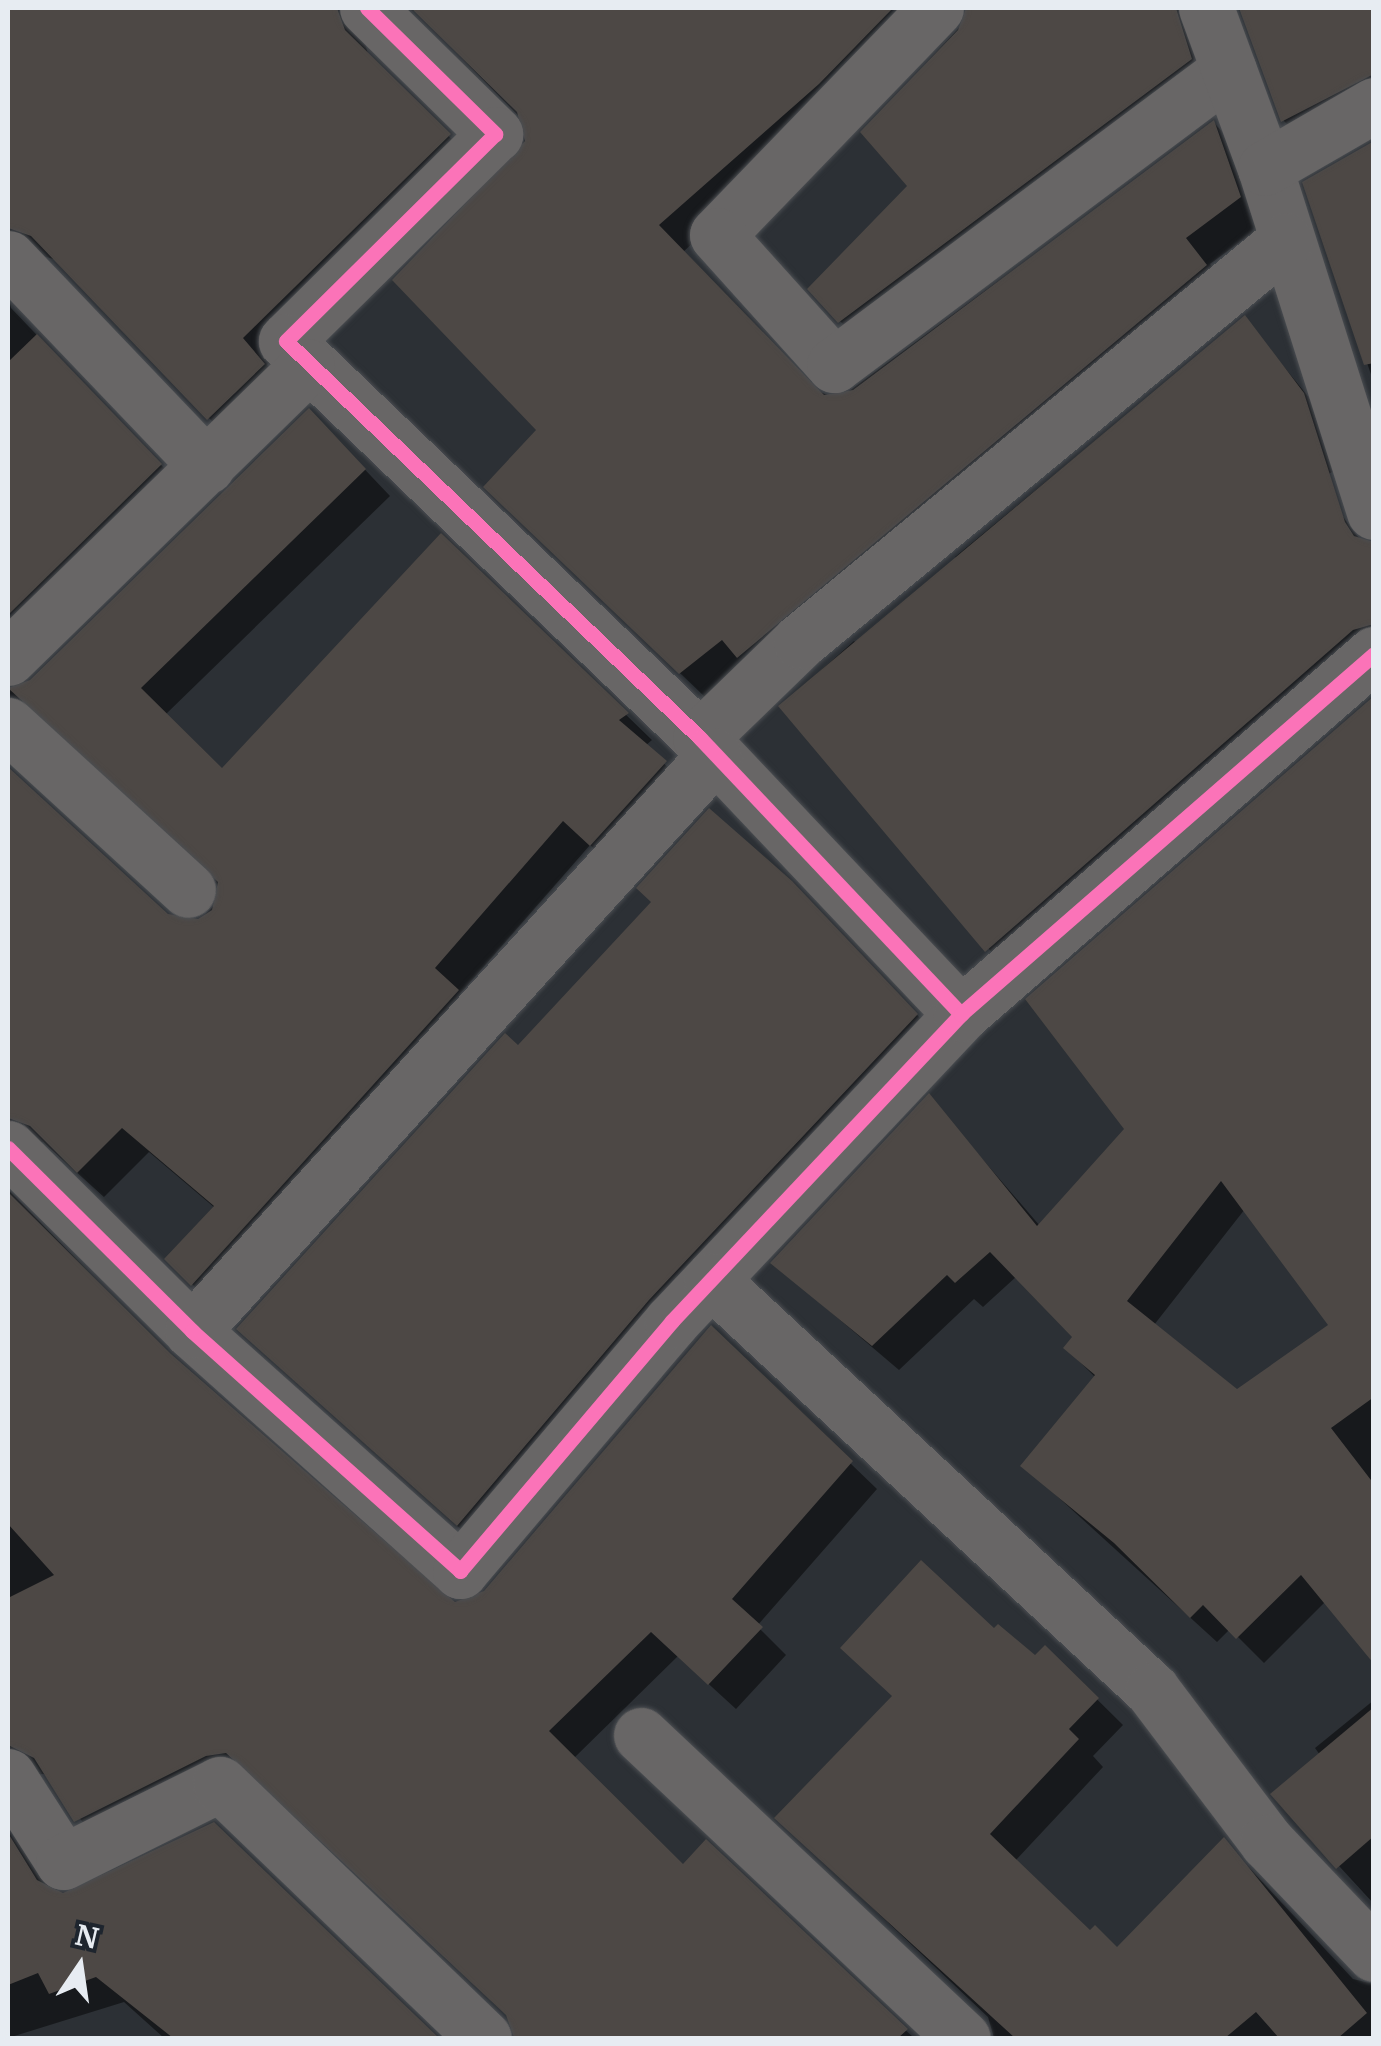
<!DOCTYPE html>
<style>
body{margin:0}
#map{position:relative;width:1381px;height:2046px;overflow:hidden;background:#2c3035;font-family:Merriweather,serif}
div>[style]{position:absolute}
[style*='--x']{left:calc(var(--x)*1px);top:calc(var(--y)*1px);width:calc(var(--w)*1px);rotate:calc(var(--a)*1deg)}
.shadow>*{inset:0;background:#0007}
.building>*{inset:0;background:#4d4845}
.roads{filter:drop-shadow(0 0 2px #4b4e52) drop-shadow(0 0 2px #4b4e52)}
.street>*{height:55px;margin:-27.5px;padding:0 27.5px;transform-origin:27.5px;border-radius:27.5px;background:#686666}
.cycleway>*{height:15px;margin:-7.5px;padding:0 7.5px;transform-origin:7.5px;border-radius:7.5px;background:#fb73b8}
span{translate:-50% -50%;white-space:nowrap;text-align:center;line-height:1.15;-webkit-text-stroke:8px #1e252e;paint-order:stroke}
.frame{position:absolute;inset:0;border:10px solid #e7ecf2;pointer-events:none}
.north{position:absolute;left:30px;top:1916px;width:100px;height:100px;-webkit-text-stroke:8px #1e252e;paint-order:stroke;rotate:13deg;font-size:28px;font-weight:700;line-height:40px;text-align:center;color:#e7ecf2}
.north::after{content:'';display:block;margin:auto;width:35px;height:45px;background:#e7ecf2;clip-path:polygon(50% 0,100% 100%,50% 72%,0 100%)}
</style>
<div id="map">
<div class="shadow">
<div style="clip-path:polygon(8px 8px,380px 8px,361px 28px,369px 58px,474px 161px,267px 365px,289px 391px,234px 444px,57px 260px,28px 252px,8px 271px)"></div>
<div style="clip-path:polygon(404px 8px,950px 8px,683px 252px,812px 389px,838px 399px,1214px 123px,1239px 149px,1266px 223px,1210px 264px,1231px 292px,706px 698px,512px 512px,540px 430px,519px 158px,528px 126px,416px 11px)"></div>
<div style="clip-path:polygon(966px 8px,1218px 8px,1216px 85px,866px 347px,840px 321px,911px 187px,863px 132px,969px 17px)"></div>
<div style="clip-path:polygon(1242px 8px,1374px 8px,1374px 113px,1309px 147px,1284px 121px)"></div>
<div style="clip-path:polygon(1374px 144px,1374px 383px,1305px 184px)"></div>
<div style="clip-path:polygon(8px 295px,11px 308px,186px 491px,8px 676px)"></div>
<div style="clip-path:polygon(1244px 318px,1329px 422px,1343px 466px,1316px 481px,1374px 558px,1374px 661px,1012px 976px,781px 706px,854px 641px,879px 666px,991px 599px,955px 557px)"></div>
<div style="clip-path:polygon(334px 437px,390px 496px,165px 715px,222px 772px,441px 536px,652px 740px,645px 746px,691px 789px,617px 870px,590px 845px,460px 994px,483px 1018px,218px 1310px,167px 1259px,215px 1208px,149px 1152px,104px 1197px,43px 1142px,11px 1152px,8px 1164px,8px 769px,166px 915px,197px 923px,221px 898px,212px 869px,8px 740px,8px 689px,31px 683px)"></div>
<div style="clip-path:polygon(evenodd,1374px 860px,1374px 1660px,1327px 1600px,1264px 1663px,1230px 1629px,1217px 1642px,1024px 1466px,1096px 1378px,1066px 1348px,1076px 1337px,1017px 1276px,983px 1307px,974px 1299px,899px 1370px,773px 1263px,929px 1097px,1040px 1226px,1374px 860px,1245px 1209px,1331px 1326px,1237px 1392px,1154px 1325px,1245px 1209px)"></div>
<div style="clip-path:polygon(817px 910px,942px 1041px,484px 1550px,265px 1354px,518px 1048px)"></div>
<div style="clip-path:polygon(8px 1189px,175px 1361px,452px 1604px,485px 1593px,711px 1329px,877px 1489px,757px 1626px,786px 1655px,736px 1709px,678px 1656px,573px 1759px,683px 1868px,706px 1843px,914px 2038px,514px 2038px,509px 2016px,254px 1778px,102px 1846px,44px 1774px,16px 1775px,8px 1792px,8px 1449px,47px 1414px,8px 1375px)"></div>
<div style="clip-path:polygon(995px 1631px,1035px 1659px,1045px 1648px,1123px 1725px,1093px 1756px,1103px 1767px,1015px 1861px,1089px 1933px,1117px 1950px,1224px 1841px,1353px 1979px,1374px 1984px,1374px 2038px,994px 2038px,988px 2017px,804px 1843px)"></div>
<div style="clip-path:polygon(1374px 1700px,1374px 1904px,1273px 1794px,1320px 1755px,1315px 1748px)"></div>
<div style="clip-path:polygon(8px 1822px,61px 1896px,214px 1825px,436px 2038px,164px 2038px,124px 2002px,8px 2038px)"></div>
</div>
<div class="building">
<div style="clip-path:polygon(8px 8px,337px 8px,345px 30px,451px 134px,243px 338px,265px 364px,207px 420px,31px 236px,8px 228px)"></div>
<div style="clip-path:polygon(411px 8px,893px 8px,819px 84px,659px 225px,824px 395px,853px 390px,1214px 120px,1241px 197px,1186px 238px,1207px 265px,737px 658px,722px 640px,679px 674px,483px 487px,536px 430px,392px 280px,525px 141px,517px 112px)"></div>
<div style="clip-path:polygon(966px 8px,1176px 8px,1192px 59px,838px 323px,807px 289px,907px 186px,860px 132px,958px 30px)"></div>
<div style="clip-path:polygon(1239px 8px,1374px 8px,1374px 74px,1281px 122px)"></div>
<div style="clip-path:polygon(1374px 141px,1374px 363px,1364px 365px,1302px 182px)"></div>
<div style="clip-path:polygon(1245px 315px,1304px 393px,1345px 522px,1354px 536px,1374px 542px,1374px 624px,1353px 630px,985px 952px,778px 706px)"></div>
<div style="clip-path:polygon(37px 334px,162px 464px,8px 615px,8px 362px)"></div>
<div style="clip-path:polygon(309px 408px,366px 469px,141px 688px,222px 768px,441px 533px,629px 713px,619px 720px,667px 761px,590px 846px,563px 821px,435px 968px,459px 990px,191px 1286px,164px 1259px,214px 1206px,122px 1128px,77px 1173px,30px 1126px,8px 1118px,8px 767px,168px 914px,198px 919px,212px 910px,218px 882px,8px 688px,30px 680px)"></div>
<div style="clip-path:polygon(evenodd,1374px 696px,1374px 1397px,1331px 1428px,1374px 1484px,1374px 1664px,1301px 1575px,1236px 1639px,1203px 1605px,1190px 1618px,1114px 1543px,1020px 1466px,1095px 1375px,1063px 1348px,1072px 1337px,990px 1252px,955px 1283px,947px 1275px,872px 1346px,770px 1263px,929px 1093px,1037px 1226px,1124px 1129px,1025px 999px,1374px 696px,1221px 1181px,1328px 1325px,1237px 1389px,1127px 1301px,1221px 1181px)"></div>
<div style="clip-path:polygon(709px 808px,792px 881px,918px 1014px,649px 1300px,457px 1526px,236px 1329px,505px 1033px,518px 1045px,651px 902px,636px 888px)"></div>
<div style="clip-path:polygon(8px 1192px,171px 1354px,455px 1602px,484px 1591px,711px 1325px,853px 1461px,732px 1599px,763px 1627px,708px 1685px,651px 1632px,549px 1731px,683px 1864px,706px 1839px,908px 2029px,898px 2038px,514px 2038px,506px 2015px,226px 1753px,206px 1756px,74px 1822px,34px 1758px,8px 1745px,8px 1598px,54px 1575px,8px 1524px)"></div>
<div style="clip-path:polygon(921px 1560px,994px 1628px,998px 1624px,1035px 1655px,1045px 1645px,1099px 1698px,1069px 1729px,1079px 1739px,990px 1834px,1090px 1930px,1095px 1925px,1117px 1947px,1224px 1837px,1367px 2013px,1338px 2038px,1279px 2038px,1256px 2012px,1225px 2038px,1015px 2038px,774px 1818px,892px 1696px,840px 1648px)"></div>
<div style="clip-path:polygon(1374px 1707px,1374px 1836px,1336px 1869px,1270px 1794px)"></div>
<div style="clip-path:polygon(214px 1822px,439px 2038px,173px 2038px,96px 1977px,49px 1994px,38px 1973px,8px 1985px,8px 1833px,37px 1880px,63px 1893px)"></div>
</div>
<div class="roads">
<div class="street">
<div style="--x:367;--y:8;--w:180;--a:44.5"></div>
<div style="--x:495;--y:134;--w:294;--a:135.3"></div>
<div style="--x:286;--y:341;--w:574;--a:43.8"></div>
<div style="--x:700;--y:738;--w:380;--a:46.6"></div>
<div style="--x:936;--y:8;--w:315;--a:134"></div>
<div style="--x:717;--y:235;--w:175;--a:48"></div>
<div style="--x:834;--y:365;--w:493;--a:-36.8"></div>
<div style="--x:1206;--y:8;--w:171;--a:69.8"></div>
<div style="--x:1265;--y:168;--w:361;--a:72.4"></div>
<div style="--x:1265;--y:168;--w:126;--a:-30"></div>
<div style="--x:8;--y:258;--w:288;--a:46.3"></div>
<div style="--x:8;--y:658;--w:418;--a:-44.3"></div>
<div style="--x:8;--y:725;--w:244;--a:42.5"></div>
<div style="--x:700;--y:738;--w:139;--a:-44.1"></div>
<div style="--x:800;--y:641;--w:629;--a:-39.51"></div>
<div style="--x:8;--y:1148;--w:260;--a:44.8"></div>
<div style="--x:192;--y:1331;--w:360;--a:41.8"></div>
<div style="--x:460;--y:1571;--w:328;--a:-49.7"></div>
<div style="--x:672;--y:1321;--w:422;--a:-46.7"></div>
<div style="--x:961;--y:1014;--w:548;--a:-41.08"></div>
<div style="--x:711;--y:1280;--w:602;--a:42.91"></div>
<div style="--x:1152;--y:1690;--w:191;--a:52.9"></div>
<div style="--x:1267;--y:1842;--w:155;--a:46.3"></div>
<div style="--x:192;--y:1331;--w:777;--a:-47.77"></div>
<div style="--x:641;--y:1735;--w:442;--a:43.3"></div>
<div style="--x:8;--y:1776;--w:102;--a:57.4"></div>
<div style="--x:63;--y:1862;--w:175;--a:-26.4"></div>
<div style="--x:220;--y:1784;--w:366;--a:43.9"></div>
</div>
</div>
<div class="cycleway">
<div style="--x:367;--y:8;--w:180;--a:44.5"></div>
<div style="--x:495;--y:134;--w:294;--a:135.3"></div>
<div style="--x:286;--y:341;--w:574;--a:43.8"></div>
<div style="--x:700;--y:738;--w:380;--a:46.6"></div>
<div style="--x:8;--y:1148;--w:260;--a:44.8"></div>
<div style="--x:192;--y:1331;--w:360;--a:41.8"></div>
<div style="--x:460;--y:1571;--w:328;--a:-49.7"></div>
<div style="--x:672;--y:1321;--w:422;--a:-46.7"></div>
<div style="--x:961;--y:1014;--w:548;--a:-41.08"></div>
</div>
<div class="frame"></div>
<div class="north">N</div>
</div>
